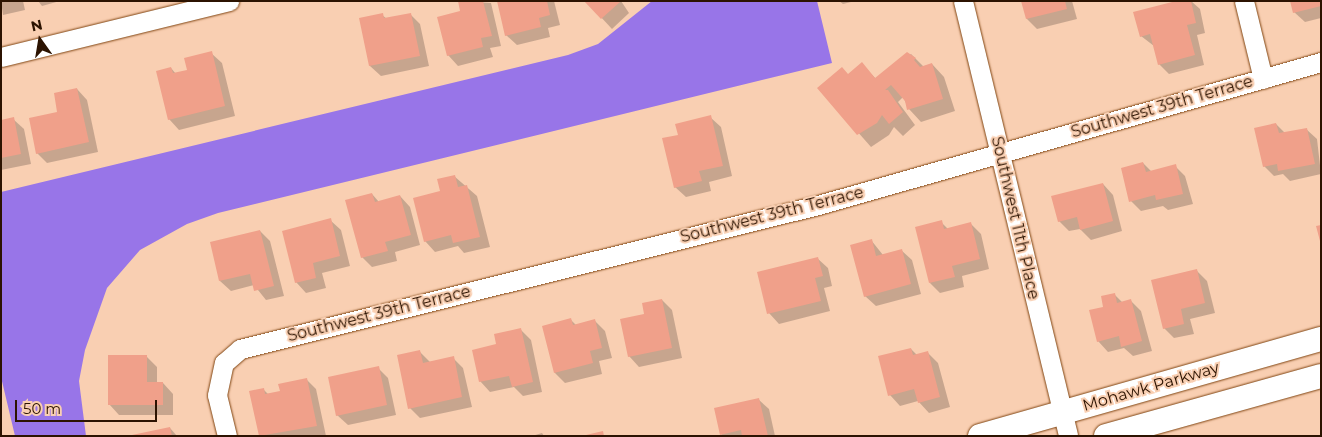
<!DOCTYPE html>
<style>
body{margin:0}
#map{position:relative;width:1322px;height:437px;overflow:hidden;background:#f9cfb2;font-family:Montserrat,sans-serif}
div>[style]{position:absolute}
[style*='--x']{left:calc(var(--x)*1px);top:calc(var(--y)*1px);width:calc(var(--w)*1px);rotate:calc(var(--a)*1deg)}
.water>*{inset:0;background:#9875e8}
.shadow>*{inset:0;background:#0003}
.building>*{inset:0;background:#f0a08a}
.roads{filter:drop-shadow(0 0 1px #804512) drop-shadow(0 0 1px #804512)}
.minor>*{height:19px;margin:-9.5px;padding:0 9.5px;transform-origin:9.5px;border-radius:9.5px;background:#fff}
.tertiary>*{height:24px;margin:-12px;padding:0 12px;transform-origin:12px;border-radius:12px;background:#fff}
span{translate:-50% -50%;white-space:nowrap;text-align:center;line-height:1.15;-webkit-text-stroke:4px #f9cfb2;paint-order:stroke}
.street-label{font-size:16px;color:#2c1301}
.frame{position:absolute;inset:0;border:2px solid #2c1301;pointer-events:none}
.north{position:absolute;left:15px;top:15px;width:50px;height:50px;-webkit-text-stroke:4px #f9cfb2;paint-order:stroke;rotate:347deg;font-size:14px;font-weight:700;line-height:20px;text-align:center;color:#2c1301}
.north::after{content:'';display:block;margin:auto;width:18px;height:22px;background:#2c1301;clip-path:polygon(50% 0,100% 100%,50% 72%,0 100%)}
.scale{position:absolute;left:15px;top:400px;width:142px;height:22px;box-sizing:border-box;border:2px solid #2c1301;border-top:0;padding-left:6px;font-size:15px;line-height:18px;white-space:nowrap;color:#2c1301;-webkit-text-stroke:4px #f9cfb2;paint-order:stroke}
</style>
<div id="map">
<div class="water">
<div style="clip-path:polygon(652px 1px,817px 1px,832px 63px,218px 213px,187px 224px,140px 250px,107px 288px,85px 350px,79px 381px,86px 436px,15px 436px,1px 377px,1px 192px,568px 55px,598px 44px)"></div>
</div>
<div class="shadow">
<div style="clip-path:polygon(1px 1px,23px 1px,25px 10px,3px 15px)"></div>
<div style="clip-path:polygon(38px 1px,60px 1px,42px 6px)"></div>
<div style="clip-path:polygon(459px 1px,491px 3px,501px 46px,490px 48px,493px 57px,458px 66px,448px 55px,462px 12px)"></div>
<div style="clip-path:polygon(498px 1px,554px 1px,560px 25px,548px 28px,550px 37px,517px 45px,506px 35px)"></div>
<div style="clip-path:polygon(586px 1px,621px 1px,629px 13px,612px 29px)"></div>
<div style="clip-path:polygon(839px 1px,855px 1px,843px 4px)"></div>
<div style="clip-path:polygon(1022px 1px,1072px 1px,1077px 19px,1037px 29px,1027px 19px)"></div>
<div style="clip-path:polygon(1181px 1px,1191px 1px,1200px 9px,1205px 33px,1197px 35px,1204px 65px,1169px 74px,1159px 64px,1154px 46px,1141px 36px)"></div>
<div style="clip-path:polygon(1321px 1px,1321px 18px,1305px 22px,1294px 12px)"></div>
<div style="clip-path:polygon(410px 14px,420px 24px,429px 66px,381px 76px,370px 66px,360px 19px,382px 15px,387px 19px)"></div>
<div style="clip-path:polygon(211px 53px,222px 63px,235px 116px,179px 130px,169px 119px,171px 68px,176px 74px,189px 71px)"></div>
<div style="clip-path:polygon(911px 54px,924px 67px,932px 64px,944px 77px,955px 111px,921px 122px,909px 109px,903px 97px,898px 102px,915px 125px,903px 136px,894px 127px,889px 135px,871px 147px,819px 88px,848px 75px,862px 64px,876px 79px)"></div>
<div style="clip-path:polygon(77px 89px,87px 100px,98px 152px,47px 163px,37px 153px,59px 113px)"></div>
<div style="clip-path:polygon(710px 117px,721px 127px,732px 176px,709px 182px,711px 191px,686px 197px,675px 187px,680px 136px)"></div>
<div style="clip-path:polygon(13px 119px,24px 129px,31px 164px,1px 170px,1px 121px)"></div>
<div style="clip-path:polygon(1276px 124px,1285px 133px,1306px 129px,1317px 139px,1321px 174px,1290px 181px,1283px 174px,1274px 176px,1264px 166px)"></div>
<div style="clip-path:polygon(1143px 163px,1152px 172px,1175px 166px,1185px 176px,1193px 204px,1168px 210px,1163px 206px,1141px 211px,1131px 201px)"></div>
<div style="clip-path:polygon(454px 176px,477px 196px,490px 247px,464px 253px,458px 246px,435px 252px,425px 241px,442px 192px)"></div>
<div style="clip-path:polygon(1103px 184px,1113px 195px,1122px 231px,1091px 240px,1080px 229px,1069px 231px,1059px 221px)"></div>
<div style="clip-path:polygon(372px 194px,379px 202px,400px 196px,410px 207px,420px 245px,395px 252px,397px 261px,372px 267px,362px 257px)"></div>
<div style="clip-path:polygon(330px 220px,341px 230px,350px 266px,322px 273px,326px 288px,306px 293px,296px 282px)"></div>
<div style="clip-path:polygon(941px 222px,948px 229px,970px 223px,981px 234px,989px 269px,962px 276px,964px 287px,940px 293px,930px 283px)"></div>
<div style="clip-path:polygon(260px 231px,270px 241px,284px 296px,266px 300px,254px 285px,231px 291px,220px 281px,211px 243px)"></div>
<div style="clip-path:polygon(871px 240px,883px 255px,901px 250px,912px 260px,921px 294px,876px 306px,865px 296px)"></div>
<div style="clip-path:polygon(817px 258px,828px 268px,832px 286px,824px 288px,830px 311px,779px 324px,769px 313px)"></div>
<div style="clip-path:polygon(1197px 271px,1207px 281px,1215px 313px,1190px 319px,1194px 334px,1174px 338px,1164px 328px)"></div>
<div style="clip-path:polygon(1114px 294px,1123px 303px,1131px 301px,1141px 311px,1152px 351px,1133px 356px,1124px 348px,1108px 352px,1098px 341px)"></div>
<div style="clip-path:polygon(662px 300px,672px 310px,682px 358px,639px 367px,629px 356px,646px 315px)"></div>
<div style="clip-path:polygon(571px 320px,576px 325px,595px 321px,605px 331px,612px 358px,599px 361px,602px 374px,565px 383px,555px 373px,543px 327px)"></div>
<div style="clip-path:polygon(520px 329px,531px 340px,542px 392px,523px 396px,514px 387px,490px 392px,480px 381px,498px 345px)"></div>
<div style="clip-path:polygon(911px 349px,917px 355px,928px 353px,938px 363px,950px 407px,929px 413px,918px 401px,900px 406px,890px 395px)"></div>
<div style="clip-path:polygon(420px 352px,430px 362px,453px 358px,463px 368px,472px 407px,420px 418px,410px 408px)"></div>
<div style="clip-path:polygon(147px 357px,157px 367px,157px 383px,163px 383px,173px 394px,173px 415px,119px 415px,109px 404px)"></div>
<div style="clip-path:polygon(378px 368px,388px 378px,396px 415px,348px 425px,337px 415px)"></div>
<div style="clip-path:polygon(306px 379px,316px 389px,326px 436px,260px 436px,263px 389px,268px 394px,281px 392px)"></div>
<div style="clip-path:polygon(758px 399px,769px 409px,775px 436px,721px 435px)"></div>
<div style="clip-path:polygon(170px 428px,177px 436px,134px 436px)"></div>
<div style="clip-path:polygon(542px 433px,544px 436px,532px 436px)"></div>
</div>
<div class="building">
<div style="clip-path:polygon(458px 1px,483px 1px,492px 36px,481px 38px,483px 47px,447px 56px,437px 17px,460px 11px)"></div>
<div style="clip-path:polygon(497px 1px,547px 1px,550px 15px,539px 18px,541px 27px,505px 36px)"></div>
<div style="clip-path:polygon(584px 1px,619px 1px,620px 2px,601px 19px)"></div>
<div style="clip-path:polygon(1021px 1px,1065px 1px,1067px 9px,1026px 19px)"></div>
<div style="clip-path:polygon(1176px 1px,1191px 1px,1196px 23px,1187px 25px,1195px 55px,1158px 65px,1150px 34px,1140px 37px,1133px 12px)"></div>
<div style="clip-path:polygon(1290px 1px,1321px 1px,1321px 6px,1293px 13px)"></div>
<div style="clip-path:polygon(383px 13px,384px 18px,411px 13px,420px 56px,369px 66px,359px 18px)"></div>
<div style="clip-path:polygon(212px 51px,225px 106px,168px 120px,156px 71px,171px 67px,173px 73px,187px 70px,184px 58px)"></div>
<div style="clip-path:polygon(907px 52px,916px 58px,914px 60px,920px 67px,932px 63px,943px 99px,907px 110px,905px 101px,891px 85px,885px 90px,888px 90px,903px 112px,889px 124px,882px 115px,877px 123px,857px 135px,817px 88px,842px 67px,848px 74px,862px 62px,875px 78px)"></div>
<div style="clip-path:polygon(77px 88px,89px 142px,36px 154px,29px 118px,57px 112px,54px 93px)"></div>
<div style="clip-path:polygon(711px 115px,723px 166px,699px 171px,702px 181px,674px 188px,662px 138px,678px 135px,675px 124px)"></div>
<div style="clip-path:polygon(14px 117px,21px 154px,1px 158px,1px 120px)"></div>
<div style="clip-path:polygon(1276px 123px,1279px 133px,1307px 128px,1315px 164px,1278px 171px,1277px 164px,1263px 167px,1254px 128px)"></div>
<div style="clip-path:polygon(1143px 162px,1146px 172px,1176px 164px,1183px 194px,1156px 200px,1155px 195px,1129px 202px,1121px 168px)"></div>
<div style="clip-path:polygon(455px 175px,458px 187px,467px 185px,480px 237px,453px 243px,451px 235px,424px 242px,413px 198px,440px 191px,437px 179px)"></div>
<div style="clip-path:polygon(1103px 183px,1113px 221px,1080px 230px,1077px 217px,1058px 222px,1051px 196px)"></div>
<div style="clip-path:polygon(372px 193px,375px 202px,400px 195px,411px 235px,385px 242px,388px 251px,361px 258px,345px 200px)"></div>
<div style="clip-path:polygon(331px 218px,340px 256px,313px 263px,316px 278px,295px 283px,282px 231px)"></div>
<div style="clip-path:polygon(942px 220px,944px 229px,971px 222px,980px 259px,952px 266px,955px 277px,929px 283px,915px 227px)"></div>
<div style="clip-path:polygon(1321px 225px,1321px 241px,1320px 241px,1316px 226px)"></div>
<div style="clip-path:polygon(260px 230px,274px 286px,254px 291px,250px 274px,219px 281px,210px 242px)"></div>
<div style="clip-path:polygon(872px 239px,876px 256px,902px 249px,911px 284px,864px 297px,850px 245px)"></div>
<div style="clip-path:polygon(818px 257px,823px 276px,815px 278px,821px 301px,767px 314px,757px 272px)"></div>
<div style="clip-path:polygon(1197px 269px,1205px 303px,1181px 309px,1184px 324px,1163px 329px,1151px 280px)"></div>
<div style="clip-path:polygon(1115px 293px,1117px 303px,1131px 299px,1142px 341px,1121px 347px,1119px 336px,1097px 342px,1089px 310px,1103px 307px,1101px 296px)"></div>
<div style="clip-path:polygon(662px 299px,672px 348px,628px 357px,620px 319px,644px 314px,642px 303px)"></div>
<div style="clip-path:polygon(571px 318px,573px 325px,595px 319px,602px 348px,590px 351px,593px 363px,554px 373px,542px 326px)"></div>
<div style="clip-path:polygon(521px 328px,533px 382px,512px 387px,509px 376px,479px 382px,472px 350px,496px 344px,494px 334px)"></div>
<div style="clip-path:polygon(911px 348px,913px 355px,928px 351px,940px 397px,918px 403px,914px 389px,888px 396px,878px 356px)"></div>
<div style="clip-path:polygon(420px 350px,423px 363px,454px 356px,462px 397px,408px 409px,397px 355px)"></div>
<div style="clip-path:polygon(108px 355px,147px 355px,147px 382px,163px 382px,163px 405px,108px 405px)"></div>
<div style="clip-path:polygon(379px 366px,387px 405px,336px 416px,328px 377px)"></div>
<div style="clip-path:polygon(307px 378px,317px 426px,259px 436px,249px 391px,264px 388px,265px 394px,280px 391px,278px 384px)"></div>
<div style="clip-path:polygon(759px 398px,768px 436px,742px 436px,741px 430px,720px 435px,714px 408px)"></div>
<div style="clip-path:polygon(170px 427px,172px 436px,132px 436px,132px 435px)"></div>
<div style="clip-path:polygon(603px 431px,604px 436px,586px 436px,586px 435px)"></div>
</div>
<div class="roads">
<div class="minor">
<div style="--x:963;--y:1;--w:447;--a:76.4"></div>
<div style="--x:1244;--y:1;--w:80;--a:76.3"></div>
<div style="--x:1;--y:57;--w:235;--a:-13.8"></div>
<div style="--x:227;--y:436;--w:42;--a:-103.7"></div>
<div style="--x:217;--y:395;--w:33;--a:-78"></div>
<div style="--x:224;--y:363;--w:21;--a:-41"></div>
<div style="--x:240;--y:349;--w:596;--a:-13.99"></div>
<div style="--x:818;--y:205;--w:523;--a:-15.87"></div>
</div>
<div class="tertiary">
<div style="--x:980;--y:436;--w:355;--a:-15.9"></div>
<div style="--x:1106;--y:436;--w:223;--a:-15.6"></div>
</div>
</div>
<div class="street-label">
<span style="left:1162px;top:107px;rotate:-16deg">Southwest 39th Terrace</span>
<span style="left:772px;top:215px;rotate:-14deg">Southwest 39th Terrace</span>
<span style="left:1015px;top:218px;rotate:77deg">Southwest 11th Place</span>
<span style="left:379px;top:314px;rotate:-14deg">Southwest 39th Terrace</span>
<span style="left:1151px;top:387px;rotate:-16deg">Mohawk Parkway</span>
</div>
<div class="frame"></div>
<div class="north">N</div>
<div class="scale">50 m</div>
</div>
